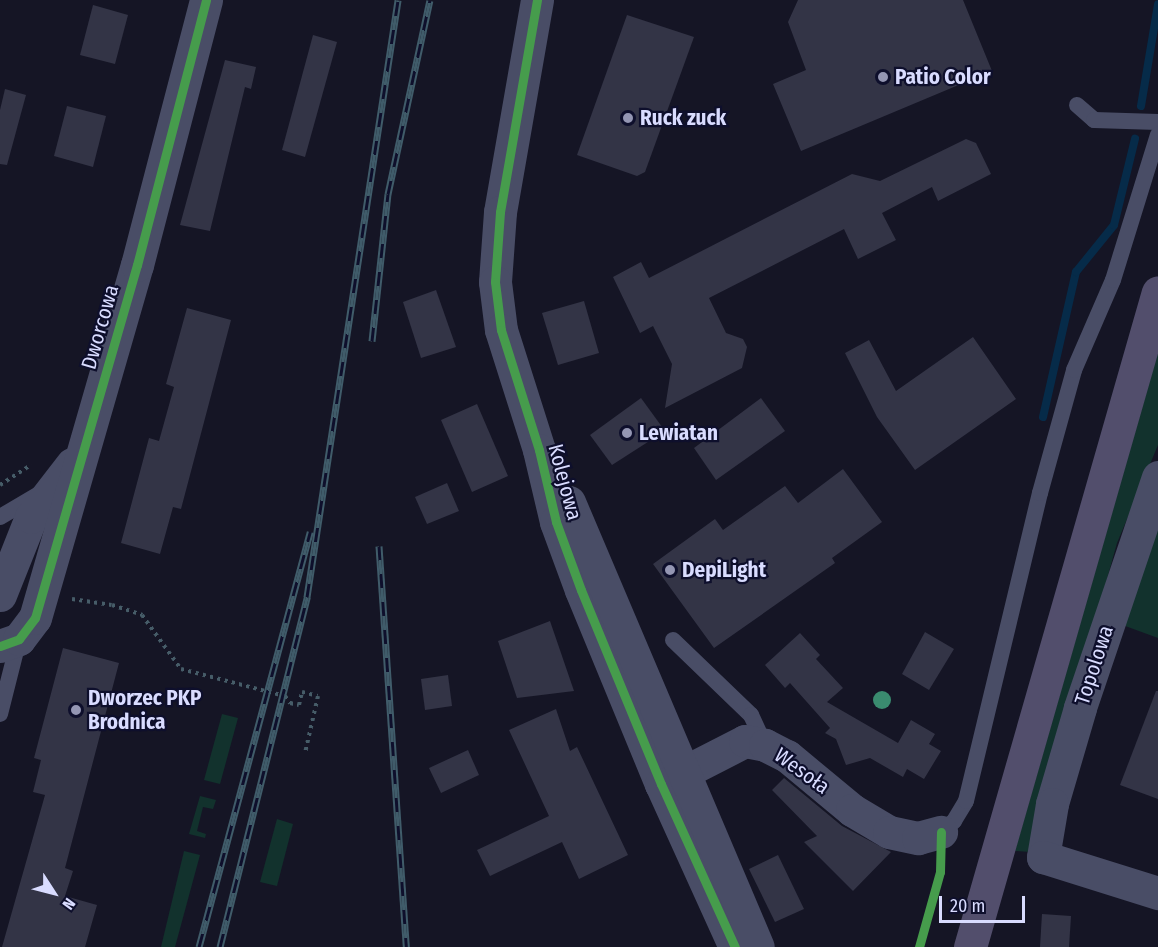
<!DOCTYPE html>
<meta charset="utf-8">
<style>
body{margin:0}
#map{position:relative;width:1158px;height:947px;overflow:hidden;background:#151525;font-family:"Fira Sans Condensed",sans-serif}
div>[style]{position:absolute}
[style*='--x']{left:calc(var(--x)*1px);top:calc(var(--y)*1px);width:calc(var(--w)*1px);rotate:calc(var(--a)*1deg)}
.green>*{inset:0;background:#12322d}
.stream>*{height:8px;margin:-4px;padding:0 4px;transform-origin:4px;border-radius:4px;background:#062b49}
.building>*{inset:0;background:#333446}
.path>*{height:4px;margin-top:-2px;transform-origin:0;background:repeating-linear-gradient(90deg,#465c68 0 3px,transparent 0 7.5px)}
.service>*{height:16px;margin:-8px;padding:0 8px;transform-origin:8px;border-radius:8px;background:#494d66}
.minor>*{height:33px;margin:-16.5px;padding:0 16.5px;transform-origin:16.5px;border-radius:16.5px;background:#494d66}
.tertiary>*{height:33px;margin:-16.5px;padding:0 16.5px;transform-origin:16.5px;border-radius:16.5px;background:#494d66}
.primary>*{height:33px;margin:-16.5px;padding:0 16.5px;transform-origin:16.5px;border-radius:16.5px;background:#524e6c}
.rail>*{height:7px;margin-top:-3.5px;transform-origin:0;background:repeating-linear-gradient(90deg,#0e0f2c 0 14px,#405c6a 0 28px);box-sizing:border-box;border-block:2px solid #405c6a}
.cycleway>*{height:9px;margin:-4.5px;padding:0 4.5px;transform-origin:4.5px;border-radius:4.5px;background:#469c4c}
.trees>*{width:18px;height:18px;margin:-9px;border-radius:50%;background:#3a8b6f}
.dots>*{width:16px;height:16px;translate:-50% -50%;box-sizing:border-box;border:3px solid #0e0f2c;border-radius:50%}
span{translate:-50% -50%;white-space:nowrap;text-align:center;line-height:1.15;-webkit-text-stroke:4.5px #0e0f2c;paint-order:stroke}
.poi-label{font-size:21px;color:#d9dcff;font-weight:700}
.left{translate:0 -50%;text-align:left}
.street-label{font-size:21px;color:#d9dcff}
.north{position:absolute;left:24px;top:863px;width:60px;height:60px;-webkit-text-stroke:4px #0e0f2c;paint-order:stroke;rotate:126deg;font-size:16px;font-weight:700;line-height:24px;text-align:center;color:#d9dcff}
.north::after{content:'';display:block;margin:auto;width:21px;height:27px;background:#d9dcff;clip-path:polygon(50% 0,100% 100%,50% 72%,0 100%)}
.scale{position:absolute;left:939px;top:896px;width:86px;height:27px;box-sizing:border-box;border:3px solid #d9dcff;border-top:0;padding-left:8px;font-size:18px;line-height:21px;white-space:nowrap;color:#d9dcff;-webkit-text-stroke:4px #0e0f2c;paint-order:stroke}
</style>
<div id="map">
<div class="green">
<div style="clip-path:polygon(1158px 352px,1158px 445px,1117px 543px,1031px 852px,1015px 851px)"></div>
<div style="clip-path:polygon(1158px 529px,1158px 638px,1117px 623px)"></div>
<div style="clip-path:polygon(222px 714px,238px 718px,220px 784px,204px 780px)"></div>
<div style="clip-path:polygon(200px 796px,216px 800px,213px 809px,203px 807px,197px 831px,206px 834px,205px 838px,189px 834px)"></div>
<div style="clip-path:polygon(277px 819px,293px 824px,277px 886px,260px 882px)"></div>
<div style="clip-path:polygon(184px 851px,200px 855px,175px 947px,161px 947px)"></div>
</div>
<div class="stream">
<div style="--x:1141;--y:106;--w:103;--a:-80.5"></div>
<div style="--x:1043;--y:417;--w:149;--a:-77.2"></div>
<div style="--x:1076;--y:272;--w:60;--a:-51"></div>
<div style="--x:1114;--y:225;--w:89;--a:-76.3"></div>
</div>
<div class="building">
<div style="clip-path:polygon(798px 0,963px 0,992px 71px,801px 151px,773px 84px,806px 70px,788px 22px)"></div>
<div style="clip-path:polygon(93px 5px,128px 15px,115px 64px,80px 55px)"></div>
<div style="clip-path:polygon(627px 15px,694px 37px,645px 172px,637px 176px,577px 155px)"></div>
<div style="clip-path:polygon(313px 35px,337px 42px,305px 157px,282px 150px)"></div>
<div style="clip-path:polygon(225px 60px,256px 67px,251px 89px,245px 87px,210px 231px,180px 225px)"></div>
<div style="clip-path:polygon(5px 89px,26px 95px,7px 165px,0 164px,0 110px)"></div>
<div style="clip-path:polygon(67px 106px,106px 116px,93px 167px,54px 156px)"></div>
<div style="clip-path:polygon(966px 139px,976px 143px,991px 174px,938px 201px,932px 187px,882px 213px,896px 240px,858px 259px,844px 229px,709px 298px,726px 333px,743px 339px,747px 347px,742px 368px,665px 408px,672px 364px,653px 326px,640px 333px,613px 277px,641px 262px,649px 278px,852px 174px,880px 181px)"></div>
<div style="clip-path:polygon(436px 290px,456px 347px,421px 358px,403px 302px)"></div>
<div style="clip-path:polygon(584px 301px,599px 353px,558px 365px,542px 313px)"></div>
<div style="clip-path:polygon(187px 308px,231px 320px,181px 509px,173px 507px,160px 554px,121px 543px,149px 438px,159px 441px,174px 387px,166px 384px)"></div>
<div style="clip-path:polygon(973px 337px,1016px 399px,915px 470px,877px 417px,845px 353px,869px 340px,896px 391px)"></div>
<div style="clip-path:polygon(641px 398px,665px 431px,612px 465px,590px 435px)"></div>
<div style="clip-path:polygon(761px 398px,785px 431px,716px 480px,694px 448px)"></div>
<div style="clip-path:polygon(477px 404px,508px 476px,472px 492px,441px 420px)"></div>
<div style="clip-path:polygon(843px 469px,882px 522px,832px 558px,835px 563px,714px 648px,653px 564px,715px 519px,723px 530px,785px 486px,798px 503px)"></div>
<div style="clip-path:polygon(447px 483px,459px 511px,427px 524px,415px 497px)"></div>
<div style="clip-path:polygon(550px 621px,574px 691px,517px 698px,498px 641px)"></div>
<div style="clip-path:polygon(925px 632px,954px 649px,929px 690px,902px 674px)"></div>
<div style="clip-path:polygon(800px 633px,820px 655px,816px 659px,843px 688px,827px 702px,898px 743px,911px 720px,935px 734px,929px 744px,941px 751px,924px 779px,907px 769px,903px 777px,870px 758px,846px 765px,836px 739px,825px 733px,830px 728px,790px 683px,785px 688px,765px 665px)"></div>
<div style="clip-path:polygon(63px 648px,119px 663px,65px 868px,73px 871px,65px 896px,97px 905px,85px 947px,2px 947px,45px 795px,33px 792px,41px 760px,34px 758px)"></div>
<div style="clip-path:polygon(448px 675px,452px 706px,425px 710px,421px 679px)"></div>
<div style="clip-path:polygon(1156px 691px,1158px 691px,1158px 799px,1120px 785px)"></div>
<div style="clip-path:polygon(556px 709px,570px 751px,577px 747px,628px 855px,579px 879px,562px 842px,490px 876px,477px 850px,549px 816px,509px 730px)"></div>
<div style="clip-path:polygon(468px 750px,479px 775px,441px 793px,429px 768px)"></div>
<div style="clip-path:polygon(784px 778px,842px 826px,891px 852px,853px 891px,804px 842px,817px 836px,772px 790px)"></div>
<div style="clip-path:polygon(778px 855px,804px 909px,775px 922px,749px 869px)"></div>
<div style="clip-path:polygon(1042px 914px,1071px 916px,1069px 947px,1040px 947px)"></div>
</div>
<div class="path">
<div style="--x:0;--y:485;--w:37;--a:-33"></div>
<div style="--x:72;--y:599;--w:40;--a:8.5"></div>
<div style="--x:112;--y:605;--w:32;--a:18"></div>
<div style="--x:142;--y:615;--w:67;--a:54.2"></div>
<div style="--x:181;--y:669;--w:107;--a:14.6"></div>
<div style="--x:285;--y:696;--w:9;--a:54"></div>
<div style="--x:290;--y:703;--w:9;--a:13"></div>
<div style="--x:299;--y:705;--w:13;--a:-77"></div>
<div style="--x:302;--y:692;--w:16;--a:14"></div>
<div style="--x:318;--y:696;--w:58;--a:102.8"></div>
</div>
<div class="service">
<div style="--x:1077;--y:105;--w:23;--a:41"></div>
<div style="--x:1094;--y:120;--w:64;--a:1.8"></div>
<div style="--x:0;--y:517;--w:45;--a:-30.5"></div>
<div style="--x:673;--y:640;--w:108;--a:43.9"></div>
<div style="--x:751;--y:715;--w:33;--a:65"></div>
<div style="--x:0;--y:714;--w:77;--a:-75.8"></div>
<div style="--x:941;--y:832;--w:17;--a:-40"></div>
<div style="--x:954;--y:821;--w:23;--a:-59"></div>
<div style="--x:966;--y:801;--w:317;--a:-76.5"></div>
<div style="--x:1040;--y:493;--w:128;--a:-74.5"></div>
<div style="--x:1074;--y:370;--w:98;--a:-66.6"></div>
<div style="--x:1113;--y:280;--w:152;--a:-72.8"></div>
</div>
<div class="minor">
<div style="--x:1158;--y:477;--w:244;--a:108.7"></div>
<div style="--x:1080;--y:708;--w:100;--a:106.3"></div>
<div style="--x:1052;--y:804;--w:54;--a:99.6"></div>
<div style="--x:1043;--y:857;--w:121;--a:17.4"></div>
<div style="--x:0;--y:595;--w:84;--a:-68.3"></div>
<div style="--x:31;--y:517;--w:67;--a:-52.3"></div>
<div style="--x:0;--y:646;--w:20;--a:-20"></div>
<div style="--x:19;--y:639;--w:26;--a:-53"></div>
<div style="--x:35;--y:618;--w:367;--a:-73.9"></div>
<div style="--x:137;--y:265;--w:274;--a:-75.4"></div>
<div style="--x:661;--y:784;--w:94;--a:-27.1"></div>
<div style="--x:745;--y:741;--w:20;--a:11"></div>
<div style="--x:765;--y:745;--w:25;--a:27"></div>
<div style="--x:787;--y:756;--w:85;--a:39.7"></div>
<div style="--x:852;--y:810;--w:43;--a:30.7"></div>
<div style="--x:889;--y:832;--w:30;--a:12"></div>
<div style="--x:918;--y:838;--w:24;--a:-15"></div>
</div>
<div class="tertiary">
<div style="--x:537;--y:0;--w:215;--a:99.9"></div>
<div style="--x:500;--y:212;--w:70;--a:94.1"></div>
<div style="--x:495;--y:282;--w:48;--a:82.9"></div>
<div style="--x:501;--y:330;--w:126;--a:72.4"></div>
<div style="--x:539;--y:450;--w:74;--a:76.7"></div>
<div style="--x:556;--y:522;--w:72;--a:69.8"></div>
<div style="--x:581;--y:590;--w:210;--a:67.6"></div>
<div style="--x:661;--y:784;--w:179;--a:65.6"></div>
<div style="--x:569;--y:502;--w:483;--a:67"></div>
</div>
<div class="primary">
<div style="--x:970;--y:947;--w:681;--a:-73.99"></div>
</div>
<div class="rail">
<div style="--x:372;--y:341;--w:148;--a:-83.8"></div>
<div style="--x:388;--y:194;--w:198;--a:-77.8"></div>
<div style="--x:379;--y:546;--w:402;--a:86.1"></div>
<div style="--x:199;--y:947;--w:430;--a:-75"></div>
<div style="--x:220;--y:947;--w:361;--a:-76"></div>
<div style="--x:307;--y:597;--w:604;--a:-81.33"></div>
</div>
<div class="cycleway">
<div style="--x:537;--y:0;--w:215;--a:99.9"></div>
<div style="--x:500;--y:212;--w:70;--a:94.1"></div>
<div style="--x:495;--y:282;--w:48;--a:82.9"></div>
<div style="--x:501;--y:330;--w:126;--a:72.4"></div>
<div style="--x:539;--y:450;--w:74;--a:76.7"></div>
<div style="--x:556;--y:522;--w:72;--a:69.8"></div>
<div style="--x:581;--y:590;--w:210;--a:67.6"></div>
<div style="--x:661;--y:784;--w:179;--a:65.6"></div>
<div style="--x:0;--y:646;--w:20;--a:-20"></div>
<div style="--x:19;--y:639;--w:26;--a:-53"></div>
<div style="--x:35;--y:618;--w:367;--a:-73.9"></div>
<div style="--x:137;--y:265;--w:274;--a:-75.4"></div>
<div style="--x:919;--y:947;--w:78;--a:-74.4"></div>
<div style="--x:940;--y:872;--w:40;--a:-88.6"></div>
</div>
<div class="trees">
<div style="left:882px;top:700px"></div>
</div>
<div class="dots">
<div style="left:883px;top:77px;background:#9496b3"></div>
<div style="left:628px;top:118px;background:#9496b3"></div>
<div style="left:627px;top:433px;background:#9496b3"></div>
<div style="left:670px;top:570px;background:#9496b3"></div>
<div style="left:76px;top:710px;background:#9496b3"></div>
</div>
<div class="poi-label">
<span class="left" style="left:895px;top:77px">Patio Color</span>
<span class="left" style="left:640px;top:118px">Ruck zuck</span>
<span class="left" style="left:639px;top:433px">Lewiatan</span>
<span class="left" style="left:682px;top:570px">DepiLight</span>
<span class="left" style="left:88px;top:710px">Dworzec PKP<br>Brodnica</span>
</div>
<div class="street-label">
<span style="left:100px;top:327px;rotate:-74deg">Dworcowa</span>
<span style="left:565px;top:482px;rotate:75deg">Kolejowa</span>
<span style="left:1094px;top:665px;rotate:-72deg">Topolowa</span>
<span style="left:802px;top:771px;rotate:36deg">Wesoła</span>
</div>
<div class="north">N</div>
<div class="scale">20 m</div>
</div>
